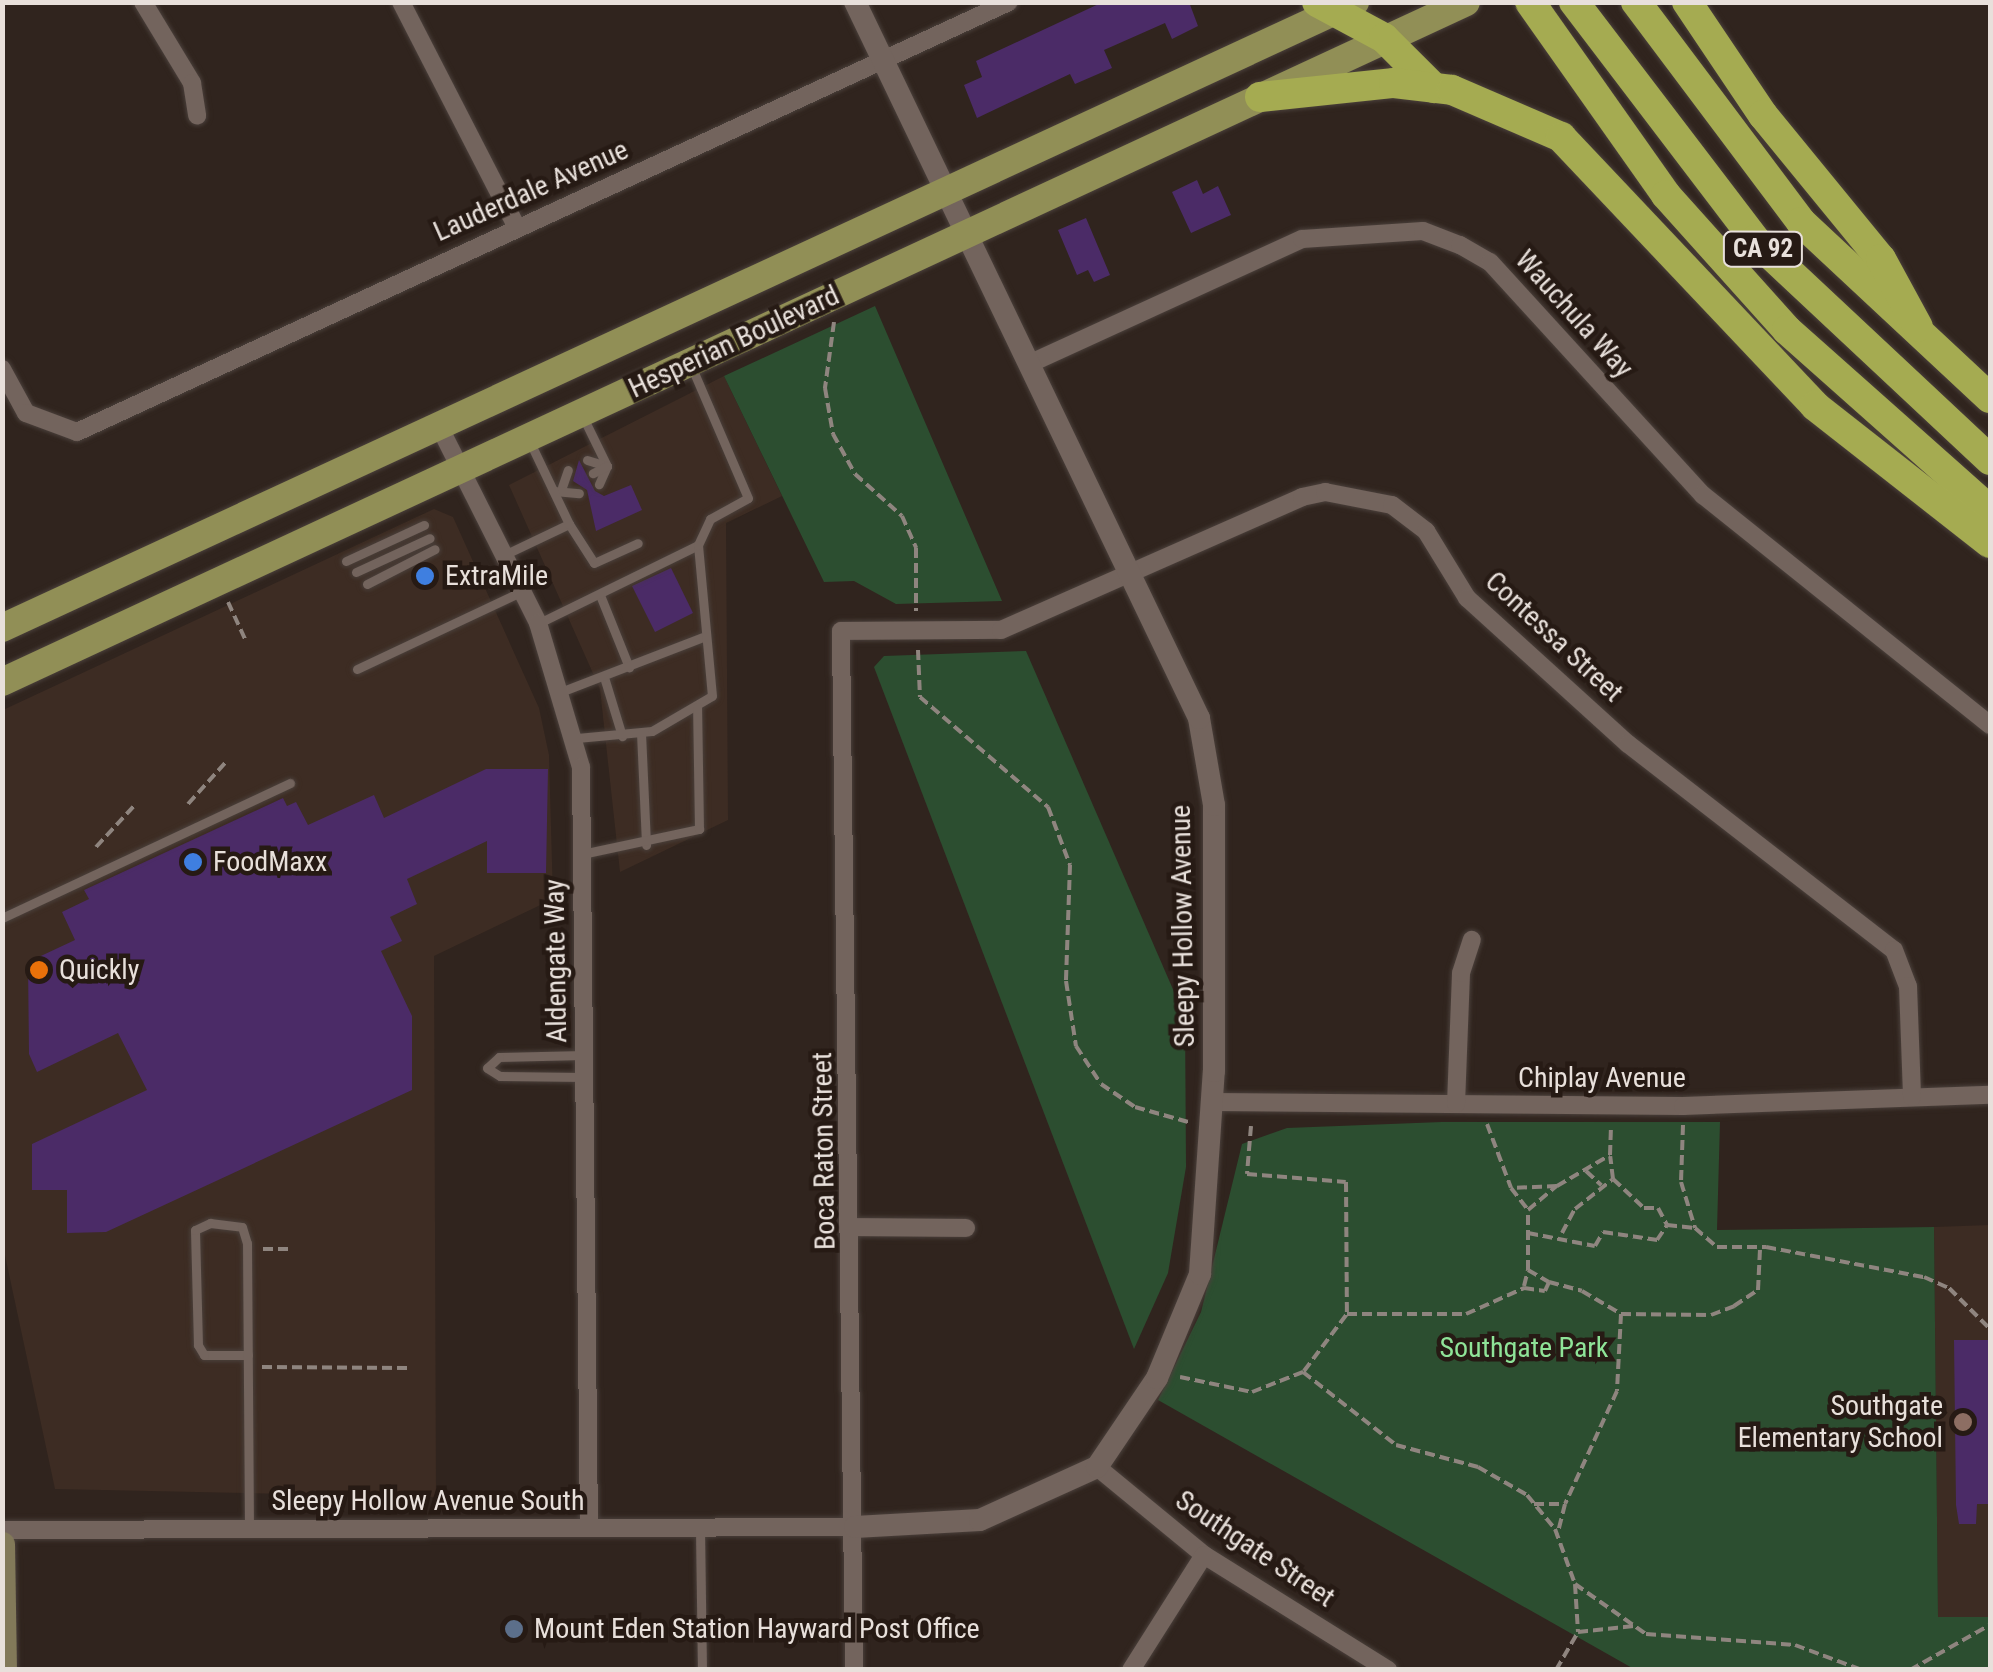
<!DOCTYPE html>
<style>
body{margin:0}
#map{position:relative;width:1993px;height:1672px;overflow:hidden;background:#30241e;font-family:"Roboto Condensed",sans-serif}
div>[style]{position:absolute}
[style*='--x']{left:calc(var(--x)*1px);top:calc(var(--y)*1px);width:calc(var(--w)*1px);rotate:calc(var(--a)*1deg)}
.built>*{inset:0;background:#3d2c23}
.green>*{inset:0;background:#2c4e30}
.building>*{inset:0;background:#4b2b67}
.path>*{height:4px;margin-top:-2px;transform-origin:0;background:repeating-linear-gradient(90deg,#8f857f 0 10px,transparent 0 15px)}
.roads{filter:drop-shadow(0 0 2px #4a403b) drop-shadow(0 0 2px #4a403b)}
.service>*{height:9px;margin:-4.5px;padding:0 4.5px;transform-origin:4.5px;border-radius:4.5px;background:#73645d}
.minor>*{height:18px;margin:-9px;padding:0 9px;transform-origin:9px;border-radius:9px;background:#73645d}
.tertiary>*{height:22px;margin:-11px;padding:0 11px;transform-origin:11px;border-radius:11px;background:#73645d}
.secondary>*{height:25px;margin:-12.5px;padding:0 12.5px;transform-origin:12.5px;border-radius:12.5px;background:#827959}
.primary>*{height:28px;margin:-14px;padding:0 14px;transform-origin:14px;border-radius:14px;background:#918f56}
.motorway>*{height:30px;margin:-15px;padding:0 15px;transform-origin:15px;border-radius:15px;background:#a5ab51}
.dots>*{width:28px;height:28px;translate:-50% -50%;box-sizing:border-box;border:5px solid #261a14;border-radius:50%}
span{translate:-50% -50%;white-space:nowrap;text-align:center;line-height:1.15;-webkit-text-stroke:9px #261a14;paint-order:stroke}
.shield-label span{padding:2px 8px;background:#261a14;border:2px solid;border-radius:8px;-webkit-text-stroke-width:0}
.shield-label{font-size:25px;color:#e8e0db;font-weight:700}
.street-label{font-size:28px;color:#e8e0db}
.poi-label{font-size:28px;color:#e8e0db}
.left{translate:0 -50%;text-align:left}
.right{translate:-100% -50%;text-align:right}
.park-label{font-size:28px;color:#8fe498}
.frame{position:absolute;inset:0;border:5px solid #e8e0db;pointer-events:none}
</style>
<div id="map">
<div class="built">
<div style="clip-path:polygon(724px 376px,782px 496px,726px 523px,728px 820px,620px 872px,600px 689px,509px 485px)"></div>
<div style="clip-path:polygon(434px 509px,453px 517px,539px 708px,549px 755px,553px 899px,434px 956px,436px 1497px,55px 1489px,3px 1246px,3px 710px)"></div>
<div style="clip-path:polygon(1990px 1225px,1990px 1617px,1938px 1618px,1934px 1227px)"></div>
</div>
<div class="green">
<div style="clip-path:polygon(875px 306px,1002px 601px,896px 604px,854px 581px,824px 582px,724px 376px)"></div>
<div style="clip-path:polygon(1026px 651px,1185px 1017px,1186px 1167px,1168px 1273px,1134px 1349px,874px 667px,884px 656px)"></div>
<div style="clip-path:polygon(1442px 1122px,1720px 1122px,1717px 1230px,1934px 1227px,1938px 1617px,1990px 1617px,1990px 1669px,1634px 1669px,1158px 1400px,1201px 1312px,1242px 1144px,1287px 1128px)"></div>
</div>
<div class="building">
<div style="clip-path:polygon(1103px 2px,1189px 2px,1198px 26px,1172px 39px,1165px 23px,1104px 50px,1112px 68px,1075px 84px,1070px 74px,977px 118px,964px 85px,982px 77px,976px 61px)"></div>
<div style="clip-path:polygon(1197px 180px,1203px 194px,1218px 186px,1231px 215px,1191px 233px,1172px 192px)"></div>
<div style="clip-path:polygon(1086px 218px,1110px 275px,1094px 282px,1088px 270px,1077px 275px,1058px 230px)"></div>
<div style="clip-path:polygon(579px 460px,595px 491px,604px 496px,631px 485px,642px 510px,596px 531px,587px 490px,573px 481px)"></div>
<div style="clip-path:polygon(671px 568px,693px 613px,655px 632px,632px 586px)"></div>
<div style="clip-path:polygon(486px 769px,548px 769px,546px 873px,487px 873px,487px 841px,407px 879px,417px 904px,390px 917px,402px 941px,381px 951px,412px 1016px,412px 1090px,106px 1232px,67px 1233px,67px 1190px,32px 1190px,32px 1144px,147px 1090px,118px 1033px,37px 1072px,29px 1054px,28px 962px,75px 940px,62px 912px,89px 899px,84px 890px,283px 798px,287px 806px,296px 802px,308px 825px,374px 795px,384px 818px)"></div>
<div style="clip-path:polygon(1954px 1340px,1990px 1340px,1990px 1504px,1977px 1504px,1976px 1524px,1959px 1524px,1956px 1505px)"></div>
</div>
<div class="path">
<div style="--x:834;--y:322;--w:67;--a:97.8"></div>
<div style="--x:825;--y:388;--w:47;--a:80.1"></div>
<div style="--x:833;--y:434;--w:46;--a:61.2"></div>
<div style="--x:855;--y:474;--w:63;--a:41.8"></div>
<div style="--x:902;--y:516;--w:35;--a:66"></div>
<div style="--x:916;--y:548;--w:63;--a:90"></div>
<div style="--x:228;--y:602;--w:41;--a:65.3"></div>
<div style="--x:918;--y:650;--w:47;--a:87.6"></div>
<div style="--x:920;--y:697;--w:169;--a:40.7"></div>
<div style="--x:1048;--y:807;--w:62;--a:69.2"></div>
<div style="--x:1070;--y:865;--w:116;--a:92"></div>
<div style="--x:1066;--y:981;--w:66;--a:81.3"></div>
<div style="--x:1076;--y:1046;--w:45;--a:56.7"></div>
<div style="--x:1101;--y:1084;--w:41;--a:34.1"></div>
<div style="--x:1135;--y:1107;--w:59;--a:15.7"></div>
<div style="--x:188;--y:804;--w:55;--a:-47.9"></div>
<div style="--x:96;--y:847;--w:56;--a:-47.2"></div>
<div style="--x:1487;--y:1124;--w:68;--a:69.4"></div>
<div style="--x:1683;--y:1125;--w:57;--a:92"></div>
<div style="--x:1681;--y:1182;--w:48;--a:73.1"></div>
<div style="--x:1695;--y:1228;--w:29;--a:41"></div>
<div style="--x:1717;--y:1247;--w:49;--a:0"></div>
<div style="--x:1766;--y:1247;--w:161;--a:10.8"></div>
<div style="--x:1924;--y:1277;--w:27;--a:24"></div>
<div style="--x:1949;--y:1288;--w:58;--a:45"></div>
<div style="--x:1251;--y:1126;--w:48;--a:94.8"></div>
<div style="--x:1247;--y:1174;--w:99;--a:4.6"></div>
<div style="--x:1346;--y:1182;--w:132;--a:89.6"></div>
<div style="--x:1586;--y:1171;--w:21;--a:43"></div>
<div style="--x:1613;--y:1179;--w:42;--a:43.1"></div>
<div style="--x:1644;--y:1208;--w:14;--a:0"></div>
<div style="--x:1658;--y:1208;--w:19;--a:62"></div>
<div style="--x:1557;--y:1186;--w:61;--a:-30.3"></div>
<div style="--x:1610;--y:1155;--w:29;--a:-88"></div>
<div style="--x:1528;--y:1233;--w:68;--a:11"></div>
<div style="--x:1595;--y:1246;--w:16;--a:-60"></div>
<div style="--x:1603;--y:1232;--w:55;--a:8.4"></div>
<div style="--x:1657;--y:1240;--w:18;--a:-56"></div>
<div style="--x:1667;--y:1225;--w:28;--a:6"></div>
<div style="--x:1562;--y:1233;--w:27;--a:-62"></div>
<div style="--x:1575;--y:1209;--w:48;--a:-38.3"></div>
<div style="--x:1613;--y:1179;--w:23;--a:-97"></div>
<div style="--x:263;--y:1249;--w:30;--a:0"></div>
<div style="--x:1528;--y:1270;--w:60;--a:-90"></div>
<div style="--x:1528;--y:1210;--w:38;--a:-40"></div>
<div style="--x:1557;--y:1186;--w:46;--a:177.5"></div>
<div style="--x:1511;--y:1188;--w:28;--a:52"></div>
<div style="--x:1524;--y:1286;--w:16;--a:-76"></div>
<div style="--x:1528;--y:1270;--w:24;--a:30"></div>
<div style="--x:1621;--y:1314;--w:90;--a:0.6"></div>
<div style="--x:1711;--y:1315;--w:25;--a:-21"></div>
<div style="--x:1734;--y:1306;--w:29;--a:-34"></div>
<div style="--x:1758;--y:1290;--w:41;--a:-87.2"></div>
<div style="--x:262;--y:1367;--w:145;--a:0.4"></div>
<div style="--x:1304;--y:1371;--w:71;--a:-53"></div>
<div style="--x:1347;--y:1314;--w:119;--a:0"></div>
<div style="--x:1466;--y:1314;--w:64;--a:-24.1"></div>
<div style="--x:1524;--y:1288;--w:21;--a:8"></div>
<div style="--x:1545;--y:1291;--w:10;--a:-66"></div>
<div style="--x:1549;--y:1282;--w:34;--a:15"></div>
<div style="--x:1582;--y:1291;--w:45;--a:30.5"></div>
<div style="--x:1621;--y:1314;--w:77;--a:93"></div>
<div style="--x:1617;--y:1391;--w:124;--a:114.7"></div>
<div style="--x:1180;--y:1377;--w:74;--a:11.8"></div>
<div style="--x:1252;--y:1392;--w:55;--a:-21.4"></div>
<div style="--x:1303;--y:1372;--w:118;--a:38.1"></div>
<div style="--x:1396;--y:1445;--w:85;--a:15"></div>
<div style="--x:1478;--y:1467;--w:56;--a:29.7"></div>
<div style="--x:1527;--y:1495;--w:44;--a:50.5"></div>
<div style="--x:1555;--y:1529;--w:59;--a:70"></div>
<div style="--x:1575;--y:1584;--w:87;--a:35.2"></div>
<div style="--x:1646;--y:1634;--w:149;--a:4.2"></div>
<div style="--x:1795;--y:1645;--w:72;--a:20.5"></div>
<div style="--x:1534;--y:1504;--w:31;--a:0"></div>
<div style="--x:1565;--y:1504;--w:30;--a:104"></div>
<div style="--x:1575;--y:1584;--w:48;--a:86.4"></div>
<div style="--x:1578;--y:1632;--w:56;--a:-6.1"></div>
<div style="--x:1556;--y:1670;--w:44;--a:-59.9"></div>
<div style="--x:1910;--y:1670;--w:92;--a:-29.4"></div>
</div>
<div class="roads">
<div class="service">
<div style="--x:582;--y:415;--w:57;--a:63.9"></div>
<div style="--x:607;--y:466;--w:20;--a:114"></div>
<div style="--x:587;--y:460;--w:21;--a:17"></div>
<div style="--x:607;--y:466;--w:16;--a:153"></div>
<div style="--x:562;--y:487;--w:18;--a:-71"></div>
<div style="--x:554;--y:491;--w:25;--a:5"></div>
<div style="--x:569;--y:524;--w:46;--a:57.3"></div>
<div style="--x:594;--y:563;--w:48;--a:-24.4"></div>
<div style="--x:506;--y:554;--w:70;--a:-25.5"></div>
<div style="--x:569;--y:524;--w:93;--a:-115.5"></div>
<div style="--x:346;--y:561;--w:86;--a:-24.8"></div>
<div style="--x:356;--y:572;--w:81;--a:-24.7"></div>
<div style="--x:367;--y:584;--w:76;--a:-27.2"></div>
<div style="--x:600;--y:595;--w:78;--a:68.1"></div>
<div style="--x:539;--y:623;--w:177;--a:-26.1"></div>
<div style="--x:357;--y:669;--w:181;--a:-25.2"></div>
<div style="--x:604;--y:677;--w:62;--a:73"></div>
<div style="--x:563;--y:691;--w:150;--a:-21.1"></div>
<div style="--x:641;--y:733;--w:112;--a:87.4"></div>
<div style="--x:577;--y:738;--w:75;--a:-5.3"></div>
<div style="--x:652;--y:731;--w:69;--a:-30.3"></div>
<div style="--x:712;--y:696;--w:152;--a:-95.3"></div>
<div style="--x:698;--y:545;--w:29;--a:-65"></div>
<div style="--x:710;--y:519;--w:43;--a:-28.9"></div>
<div style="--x:748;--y:498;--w:142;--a:-113.3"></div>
<div style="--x:582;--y:854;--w:120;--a:-12.1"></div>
<div style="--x:699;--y:829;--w:122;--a:-90.9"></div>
<div style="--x:2;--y:918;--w:318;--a:-25.1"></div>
<div style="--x:584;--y:1055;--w:85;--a:178.7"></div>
<div style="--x:499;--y:1057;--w:16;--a:137"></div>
<div style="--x:487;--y:1068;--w:15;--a:32"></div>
<div style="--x:500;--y:1076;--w:84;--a:0.7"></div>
<div style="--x:248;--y:1355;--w:44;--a:180"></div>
<div style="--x:204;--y:1355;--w:12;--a:-121"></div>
<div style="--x:198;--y:1345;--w:115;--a:-91.5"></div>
<div style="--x:195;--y:1230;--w:17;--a:-25"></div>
<div style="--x:210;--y:1223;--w:32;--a:7"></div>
<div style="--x:242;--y:1227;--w:17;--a:73"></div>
<div style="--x:247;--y:1243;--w:285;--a:89.6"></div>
<div style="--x:700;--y:1529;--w:141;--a:89.2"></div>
</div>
<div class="minor">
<div style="--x:143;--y:2;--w:95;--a:58.8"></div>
<div style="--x:192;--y:83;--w:33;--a:81"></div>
<div style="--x:401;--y:2;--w:250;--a:62.8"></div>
<div style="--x:1031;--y:363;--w:298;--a:-24.6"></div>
<div style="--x:1302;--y:239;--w:121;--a:-3.8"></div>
<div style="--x:1423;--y:231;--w:40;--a:21"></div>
<div style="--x:1460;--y:245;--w:34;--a:30"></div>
<div style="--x:1490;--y:262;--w:316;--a:47.6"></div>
<div style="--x:1703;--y:495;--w:368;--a:38.7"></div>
<div style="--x:2;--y:369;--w:50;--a:61.4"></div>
<div style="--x:26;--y:413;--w:54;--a:20.4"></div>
<div style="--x:77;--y:432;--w:1026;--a:-24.77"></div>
<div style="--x:438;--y:424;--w:223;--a:63.3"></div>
<div style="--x:538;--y:623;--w:150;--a:73.4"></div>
<div style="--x:581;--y:767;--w:761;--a:89.4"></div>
<div style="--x:1214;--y:1102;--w:469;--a:0.5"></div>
<div style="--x:1683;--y:1106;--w:307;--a:-2.1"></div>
<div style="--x:1456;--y:1104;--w:131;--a:-87.8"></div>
<div style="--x:1461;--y:973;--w:35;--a:-72"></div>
<div style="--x:853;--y:1227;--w:113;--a:0.5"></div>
<div style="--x:1097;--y:1467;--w:139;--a:39.4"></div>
<div style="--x:1204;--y:1555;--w:217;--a:32"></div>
<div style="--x:2;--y:1530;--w:853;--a:-0.2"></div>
<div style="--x:854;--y:1670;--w:1039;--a:-90.72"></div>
<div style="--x:841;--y:631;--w:160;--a:-0.4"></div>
<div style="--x:1001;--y:630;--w:329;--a:-23.8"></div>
<div style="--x:1302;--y:497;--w:24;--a:-12"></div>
<div style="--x:1325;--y:492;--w:68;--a:11"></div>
<div style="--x:1392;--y:505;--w:43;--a:37.4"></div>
<div style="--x:1426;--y:531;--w:79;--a:58.5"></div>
<div style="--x:1467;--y:598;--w:217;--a:42.2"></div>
<div style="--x:1628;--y:744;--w:336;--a:37.8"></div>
<div style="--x:1894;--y:950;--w:39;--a:69"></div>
<div style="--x:1908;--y:986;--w:111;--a:87.9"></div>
<div style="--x:1131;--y:1670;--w:136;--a:-57.6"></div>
</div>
<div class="tertiary">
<div style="--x:855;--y:1527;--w:125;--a:-3.2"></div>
<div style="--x:980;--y:1520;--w:128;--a:-24.4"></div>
<div style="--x:1097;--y:1467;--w:107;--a:-56"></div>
<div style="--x:1157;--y:1378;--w:113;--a:-67.5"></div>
<div style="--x:1200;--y:1274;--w:203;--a:-86.1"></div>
<div style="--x:1214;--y:1071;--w:266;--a:-90"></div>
<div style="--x:1214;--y:805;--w:88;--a:-99.8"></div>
<div style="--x:1199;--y:718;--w:794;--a:-115.66"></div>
</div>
<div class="secondary">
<div style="--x:2;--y:1544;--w:126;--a:89.1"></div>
</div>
<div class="primary">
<div style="--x:2;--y:628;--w:1491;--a:-24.83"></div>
<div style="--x:2;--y:682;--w:1614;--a:-24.91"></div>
</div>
<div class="motorway">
<div style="--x:1317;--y:2;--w:76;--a:28.2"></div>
<div style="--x:1384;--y:38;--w:71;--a:45"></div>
<div style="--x:1530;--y:2;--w:236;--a:54.8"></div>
<div style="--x:1666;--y:195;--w:181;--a:48.1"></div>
<div style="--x:1787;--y:330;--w:271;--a:41.6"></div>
<div style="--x:1574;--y:2;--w:299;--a:52.7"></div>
<div style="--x:1755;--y:240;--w:322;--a:43.1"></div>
<div style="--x:1636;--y:2;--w:275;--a:53.1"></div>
<div style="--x:1801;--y:222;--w:258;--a:43"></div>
<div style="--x:1687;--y:2;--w:136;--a:56.1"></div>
<div style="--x:1763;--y:115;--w:186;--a:50.7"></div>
<div style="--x:1881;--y:259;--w:77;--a:61.4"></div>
<div style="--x:1260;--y:97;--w:135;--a:-6"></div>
<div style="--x:1394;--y:83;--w:58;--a:6.9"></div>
<div style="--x:1452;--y:90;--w:119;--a:23.3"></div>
<div style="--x:1561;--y:137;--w:370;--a:46.6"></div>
<div style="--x:1815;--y:406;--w:222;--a:38.1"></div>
</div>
</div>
<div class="dots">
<div style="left:425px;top:576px;background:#3f7fe0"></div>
<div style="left:193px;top:862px;background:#3f7fe0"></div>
<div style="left:39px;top:970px;background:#e8710a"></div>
<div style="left:1963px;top:1422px;background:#8d6e63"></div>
<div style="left:514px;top:1629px;background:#5c6f8a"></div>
</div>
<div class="shield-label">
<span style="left:1763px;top:249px">CA 92</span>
</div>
<div class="street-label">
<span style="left:531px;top:191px;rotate:-24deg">Lauderdale Avenue</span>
<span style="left:1574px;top:314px;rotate:48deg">Wauchula Way</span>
<span style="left:734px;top:342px;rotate:-25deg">Hesperian Boulevard</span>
<span style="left:1554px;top:637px;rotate:43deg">Contessa Street</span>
<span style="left:1183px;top:926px;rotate:-91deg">Sleepy Hollow Avenue</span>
<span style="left:556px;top:961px;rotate:-91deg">Aldengate Way</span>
<span style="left:1602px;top:1078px">Chiplay Avenue</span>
<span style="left:824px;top:1151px;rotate:-91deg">Boca Raton Street</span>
<span style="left:428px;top:1501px">Sleepy Hollow Avenue South</span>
<span style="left:1255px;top:1549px;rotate:34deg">Southgate Street</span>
</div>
<div class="poi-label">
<span class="left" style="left:445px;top:576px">ExtraMile</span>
<span class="left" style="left:213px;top:862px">FoodMaxx</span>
<span class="left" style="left:59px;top:970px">Quickly</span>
<span class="right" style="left:1943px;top:1422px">Southgate<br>Elementary School</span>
<span class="left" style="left:534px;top:1629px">Mount Eden Station Hayward Post Office</span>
</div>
<div class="park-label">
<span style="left:1524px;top:1348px">Southgate Park</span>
</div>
<div class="frame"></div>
</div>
